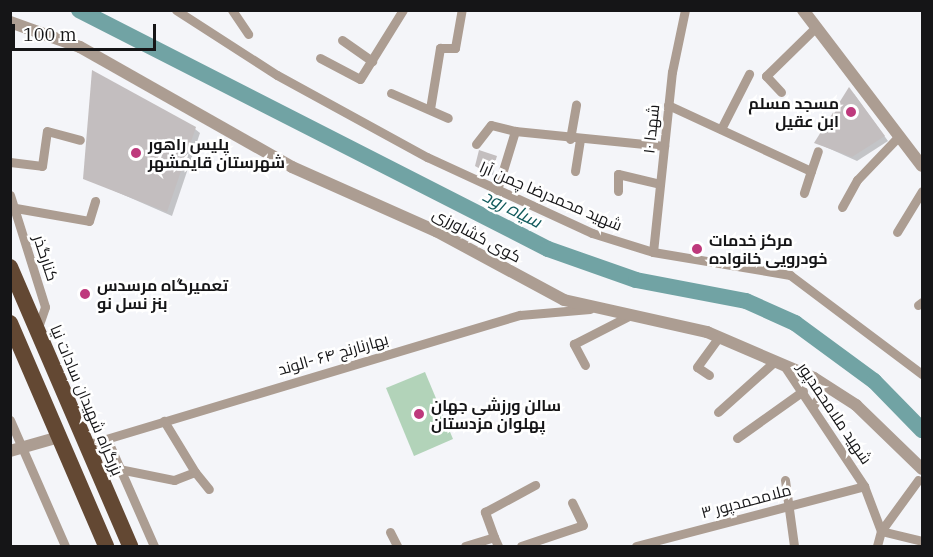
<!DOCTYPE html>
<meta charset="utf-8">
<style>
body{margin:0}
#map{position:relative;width:933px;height:557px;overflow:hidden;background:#f4f5f9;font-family:"IBM Plex Serif",Cairo,serif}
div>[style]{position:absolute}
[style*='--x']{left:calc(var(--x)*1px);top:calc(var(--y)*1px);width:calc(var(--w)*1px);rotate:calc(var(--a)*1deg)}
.green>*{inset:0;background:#b2d3b9}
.shadow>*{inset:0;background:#0003}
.river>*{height:16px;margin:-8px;padding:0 8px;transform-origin:8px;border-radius:8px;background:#71a3a4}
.building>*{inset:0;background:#c3bebf}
.minor>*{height:9px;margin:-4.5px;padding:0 4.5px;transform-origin:4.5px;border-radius:4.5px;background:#ac9d92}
.tertiary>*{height:12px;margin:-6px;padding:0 6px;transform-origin:6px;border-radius:6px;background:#ac9d92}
.trunk>*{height:16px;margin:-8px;padding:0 8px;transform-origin:8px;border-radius:8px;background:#634833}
.dots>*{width:16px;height:16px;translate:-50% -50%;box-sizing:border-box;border:3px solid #fff;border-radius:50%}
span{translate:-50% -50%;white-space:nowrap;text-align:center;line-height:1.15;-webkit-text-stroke:5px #fff;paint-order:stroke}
.poi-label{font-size:16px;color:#151517;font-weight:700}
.right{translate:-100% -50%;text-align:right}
.left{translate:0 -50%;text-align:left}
.street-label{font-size:16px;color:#151517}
.water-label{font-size:18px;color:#10595b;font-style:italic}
.frame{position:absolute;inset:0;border:12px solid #151517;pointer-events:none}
.scale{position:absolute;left:12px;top:24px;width:144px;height:27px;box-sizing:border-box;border:3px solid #151517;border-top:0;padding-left:8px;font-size:18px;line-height:21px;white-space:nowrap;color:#151517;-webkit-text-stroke:4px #fff;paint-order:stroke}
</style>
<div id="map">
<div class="green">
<div style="clip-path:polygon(425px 372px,453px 439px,414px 456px,386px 388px)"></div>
</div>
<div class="shadow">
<div style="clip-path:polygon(854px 94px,888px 141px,857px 161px,819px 144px)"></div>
<div style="clip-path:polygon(195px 129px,200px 133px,172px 216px,85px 178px)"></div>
<div style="clip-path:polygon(496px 157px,493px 175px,478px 167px)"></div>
</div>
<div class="river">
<div style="--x:79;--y:10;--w:526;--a:27"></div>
<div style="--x:548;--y:249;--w:93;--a:19.4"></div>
<div style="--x:636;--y:280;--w:112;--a:10.8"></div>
<div style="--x:746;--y:301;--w:54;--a:24.2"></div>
<div style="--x:795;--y:323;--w:98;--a:36.3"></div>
<div style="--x:874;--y:381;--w:69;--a:45.6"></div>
</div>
<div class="building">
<div style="clip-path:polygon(92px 70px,196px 127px,167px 212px,83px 179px)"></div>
<div style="clip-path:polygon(849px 87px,885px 136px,852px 157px,814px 143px)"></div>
<div style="clip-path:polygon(479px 150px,497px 156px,491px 175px,475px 166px)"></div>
</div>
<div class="minor">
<div style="--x:176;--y:10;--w:120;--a:32.8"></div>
<div style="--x:277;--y:75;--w:171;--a:28.7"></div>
<div style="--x:427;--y:157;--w:182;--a:24.7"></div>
<div style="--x:592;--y:233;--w:64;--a:17.3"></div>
<div style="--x:653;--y:252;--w:139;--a:9.5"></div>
<div style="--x:790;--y:275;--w:165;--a:36.9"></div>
<div style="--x:232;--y:10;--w:29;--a:56"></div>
<div style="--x:342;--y:40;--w:37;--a:35"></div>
<div style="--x:320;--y:58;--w:45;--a:27.7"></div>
<div style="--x:360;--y:79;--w:81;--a:-58.1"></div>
<div style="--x:781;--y:92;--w:22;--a:-133"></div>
<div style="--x:766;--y:76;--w:70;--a:-44.4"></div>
<div style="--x:391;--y:93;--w:62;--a:23.7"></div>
<div style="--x:668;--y:105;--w:157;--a:24.8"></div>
<div style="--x:811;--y:171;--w:23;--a:108"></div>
<div style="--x:430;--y:109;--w:62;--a:-80.7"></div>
<div style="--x:440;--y:48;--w:15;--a:0"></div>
<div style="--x:455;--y:48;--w:39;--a:-80"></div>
<div style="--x:721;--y:129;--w:62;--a:-63"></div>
<div style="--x:570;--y:139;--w:35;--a:-80"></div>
<div style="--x:476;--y:144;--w:24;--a:-52"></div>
<div style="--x:491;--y:125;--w:25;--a:14"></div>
<div style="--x:10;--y:162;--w:32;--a:7"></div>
<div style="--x:42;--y:166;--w:35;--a:-82"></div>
<div style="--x:47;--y:131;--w:34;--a:15"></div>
<div style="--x:575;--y:171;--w:31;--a:-81"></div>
<div style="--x:811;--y:171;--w:21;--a:-71"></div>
<div style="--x:497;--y:190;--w:62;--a:-73"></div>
<div style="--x:515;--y:131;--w:150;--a:5.7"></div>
<div style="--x:618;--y:191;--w:17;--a:-90"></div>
<div style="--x:618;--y:174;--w:43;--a:13.4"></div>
<div style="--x:10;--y:195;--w:117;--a:72.6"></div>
<div style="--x:45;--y:307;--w:24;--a:109"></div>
<div style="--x:10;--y:207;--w:80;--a:10"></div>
<div style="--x:89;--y:221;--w:21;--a:-73"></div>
<div style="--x:842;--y:207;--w:31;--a:-61"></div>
<div style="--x:857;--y:180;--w:61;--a:-46.3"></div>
<div style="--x:897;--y:232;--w:48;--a:-58.6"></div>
<div style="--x:653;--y:252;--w:181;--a:-84"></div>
<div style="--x:672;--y:72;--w:63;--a:-78.2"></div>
<div style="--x:918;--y:305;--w:5;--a:-37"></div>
<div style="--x:585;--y:365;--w:24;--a:-118"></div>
<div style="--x:574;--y:344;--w:62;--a:-27"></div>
<div style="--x:785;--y:367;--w:143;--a:56.4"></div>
<div style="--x:864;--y:486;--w:48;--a:69.3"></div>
<div style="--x:881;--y:531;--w:16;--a:105"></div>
<div style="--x:709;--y:375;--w:14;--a:-146"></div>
<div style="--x:697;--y:367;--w:37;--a:-54"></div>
<div style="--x:813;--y:406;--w:24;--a:-57"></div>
<div style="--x:718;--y:412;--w:76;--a:-41.8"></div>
<div style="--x:10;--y:420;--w:137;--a:66.4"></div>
<div style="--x:737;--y:438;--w:81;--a:-35.5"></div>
<div style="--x:107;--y:439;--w:117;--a:66.3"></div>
<div style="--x:86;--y:445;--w:453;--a:-16.7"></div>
<div style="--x:520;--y:315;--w:70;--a:-4.9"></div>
<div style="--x:94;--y:464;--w:82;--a:11.3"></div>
<div style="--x:174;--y:480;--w:22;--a:-21"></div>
<div style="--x:195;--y:472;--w:60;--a:-121.3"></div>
<div style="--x:195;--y:472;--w:22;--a:51"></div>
<div style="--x:785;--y:480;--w:67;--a:82.2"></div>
<div style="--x:881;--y:531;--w:63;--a:-54"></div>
<div style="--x:881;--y:531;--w:42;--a:13.7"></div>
<div style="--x:390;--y:532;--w:16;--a:63"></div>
<div style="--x:494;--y:537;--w:27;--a:-110"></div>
<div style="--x:485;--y:512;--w:57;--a:-28.4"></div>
<div style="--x:465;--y:546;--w:30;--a:-17"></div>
<div style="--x:494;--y:537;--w:10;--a:66"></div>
<div style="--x:521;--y:546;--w:65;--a:-18.7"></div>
<div style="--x:583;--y:525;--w:25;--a:-116"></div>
<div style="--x:636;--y:546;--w:236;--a:-14.7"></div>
</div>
<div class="tertiary">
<div style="--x:803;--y:10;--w:196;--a:52.7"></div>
<div style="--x:10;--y:22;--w:74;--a:19.7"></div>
<div style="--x:80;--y:47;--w:244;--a:29.5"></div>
<div style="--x:292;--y:167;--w:158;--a:24"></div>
<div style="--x:436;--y:231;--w:145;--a:28.3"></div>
<div style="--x:564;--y:300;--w:147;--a:12.6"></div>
<div style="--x:707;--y:332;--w:116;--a:23.3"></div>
<div style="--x:814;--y:378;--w:50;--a:32.7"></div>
<div style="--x:856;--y:405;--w:92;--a:44.1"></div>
<div style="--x:10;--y:451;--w:51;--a:-15.9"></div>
</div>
<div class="trunk">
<div style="--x:10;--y:267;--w:304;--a:66.7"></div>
<div style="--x:10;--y:323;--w:243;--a:66.7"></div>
</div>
<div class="dots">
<div style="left:851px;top:112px;background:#be397c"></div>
<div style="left:136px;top:153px;background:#be397c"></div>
<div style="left:697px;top:249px;background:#be397c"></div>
<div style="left:85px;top:294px;background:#be397c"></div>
<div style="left:419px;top:414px;background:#be397c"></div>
</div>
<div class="poi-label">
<span class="right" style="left:839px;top:112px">مسجد مسلم<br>ابن عقیل</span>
<span class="left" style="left:148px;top:153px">پلیس راهور<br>شهرستان قایمشهر</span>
<span class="left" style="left:709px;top:249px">مرکز خدمات<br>خودرویی خانواده</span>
<span class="left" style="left:97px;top:294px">تعمیرگاه مرسدس<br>بنز نسل نو</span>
<span class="left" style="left:431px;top:414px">سالن ورزشی جهان<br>پهلوان مزدستان</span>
</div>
<div class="street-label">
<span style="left:651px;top:129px;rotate:-84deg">شهدا ۱۰</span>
<span style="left:551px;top:196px;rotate:23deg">شهید محمدرضا چمن آرا</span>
<span style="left:477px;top:235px;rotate:28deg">کوی کشاورزی</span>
<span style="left:46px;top:258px;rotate:72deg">کنارگذر</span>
<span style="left:333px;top:354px;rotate:-16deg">بهارنارنج ۶۴ -الوند</span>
<span style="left:87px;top:400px;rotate:67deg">بزرگراه شهیدان سادات نیا</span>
<span style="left:835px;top:413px;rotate:56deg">شهید ملامحمدپور</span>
<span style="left:746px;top:501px;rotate:-15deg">ملامحمدپور ۳</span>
</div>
<div class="water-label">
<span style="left:512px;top:209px;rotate:27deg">سیاه رود</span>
</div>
<div class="frame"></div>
<div class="scale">100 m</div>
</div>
